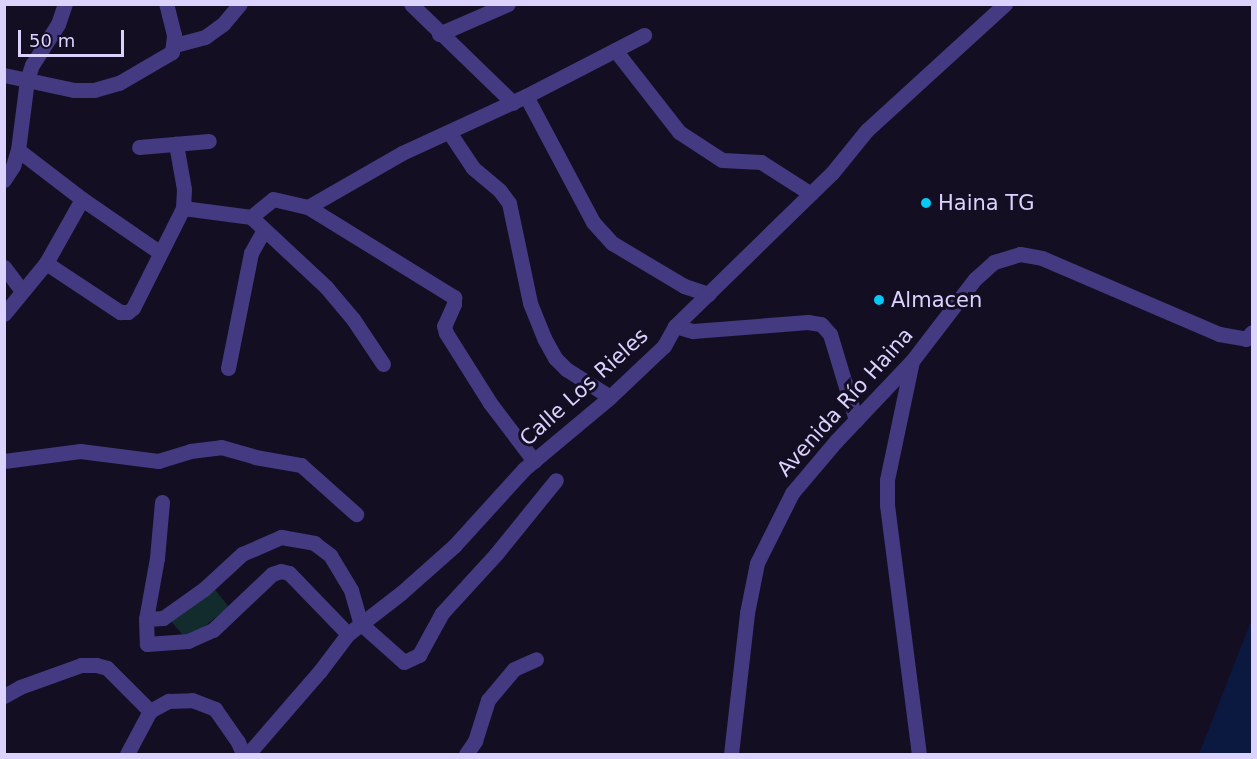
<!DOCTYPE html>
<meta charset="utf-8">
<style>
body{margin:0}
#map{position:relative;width:1257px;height:759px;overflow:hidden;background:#140e23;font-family:"DejaVu Sans",sans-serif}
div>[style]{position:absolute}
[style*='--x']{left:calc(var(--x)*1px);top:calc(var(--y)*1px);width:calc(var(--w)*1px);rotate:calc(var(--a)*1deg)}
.green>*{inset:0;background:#122c2d}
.water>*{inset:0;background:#0b1940}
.minor>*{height:15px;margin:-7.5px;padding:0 7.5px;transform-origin:7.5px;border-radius:7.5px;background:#433a81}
.dots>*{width:16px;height:16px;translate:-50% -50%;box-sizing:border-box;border:3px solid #140e23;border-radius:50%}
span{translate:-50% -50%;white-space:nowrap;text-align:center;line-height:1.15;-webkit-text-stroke:6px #140e23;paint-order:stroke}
.poi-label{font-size:21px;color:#dbd2fe}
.left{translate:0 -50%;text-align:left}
.street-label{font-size:21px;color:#dbd2fe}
.frame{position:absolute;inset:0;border:6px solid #dbd2fe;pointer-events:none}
.scale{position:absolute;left:18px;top:30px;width:106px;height:27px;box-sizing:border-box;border:3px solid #dbd2fe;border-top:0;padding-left:8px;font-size:18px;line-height:21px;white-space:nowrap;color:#dbd2fe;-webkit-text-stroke:4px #140e23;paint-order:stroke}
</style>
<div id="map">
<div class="green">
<div style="clip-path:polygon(212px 586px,229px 607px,187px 640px,170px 620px)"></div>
</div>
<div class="water">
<div style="clip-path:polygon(1252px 619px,1252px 754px,1199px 754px)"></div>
</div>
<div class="minor">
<div style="--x:411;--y:4;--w:142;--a:44.1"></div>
<div style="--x:439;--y:34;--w:75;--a:-23.5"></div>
<div style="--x:175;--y:45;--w:31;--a:-15"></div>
<div style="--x:205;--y:37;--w:22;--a:-36"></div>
<div style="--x:223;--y:24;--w:26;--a:-50"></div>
<div style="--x:615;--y:50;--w:104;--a:52"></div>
<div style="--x:679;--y:132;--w:51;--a:33.1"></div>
<div style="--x:722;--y:160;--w:39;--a:3"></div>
<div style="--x:761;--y:162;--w:59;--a:32.6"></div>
<div style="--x:4;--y:75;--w:72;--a:12.1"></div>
<div style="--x:74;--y:90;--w:20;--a:0"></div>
<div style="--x:94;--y:90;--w:26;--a:-16"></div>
<div style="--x:119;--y:83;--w:61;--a:-30.3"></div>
<div style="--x:172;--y:52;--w:17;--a:-83"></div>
<div style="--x:174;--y:35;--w:32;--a:-104"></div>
<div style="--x:526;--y:96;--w:143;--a:62"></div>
<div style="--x:593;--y:222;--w:15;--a:48"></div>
<div style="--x:603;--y:233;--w:13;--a:48"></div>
<div style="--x:612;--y:243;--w:84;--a:30.8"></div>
<div style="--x:684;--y:286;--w:26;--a:18"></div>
<div style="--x:449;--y:132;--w:43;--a:56.3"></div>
<div style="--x:473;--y:168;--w:35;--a:40"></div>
<div style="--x:500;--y:191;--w:15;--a:53"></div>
<div style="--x:509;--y:203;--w:102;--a:78.1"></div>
<div style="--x:530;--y:303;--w:38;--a:68"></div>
<div style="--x:544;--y:338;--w:23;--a:61"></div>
<div style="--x:555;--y:358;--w:16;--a:45"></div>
<div style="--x:566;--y:369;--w:52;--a:32.5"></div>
<div style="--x:139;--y:147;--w:70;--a:-4.9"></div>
<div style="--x:18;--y:150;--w:81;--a:37.4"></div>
<div style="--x:82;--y:199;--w:93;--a:34.5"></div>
<div style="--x:4;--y:180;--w:17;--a:-57"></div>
<div style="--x:13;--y:166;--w:17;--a:-73"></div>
<div style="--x:18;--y:150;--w:71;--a:-82.7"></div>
<div style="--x:27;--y:80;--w:16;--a:-72"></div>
<div style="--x:32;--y:65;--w:49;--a:-57.6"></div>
<div style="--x:58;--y:24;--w:21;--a:-71"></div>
<div style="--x:308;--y:207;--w:108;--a:-29.9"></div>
<div style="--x:402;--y:153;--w:136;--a:-24.7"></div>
<div style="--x:526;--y:96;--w:133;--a:-27.3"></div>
<div style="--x:183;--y:208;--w:69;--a:7.5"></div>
<div style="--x:251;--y:217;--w:103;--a:43"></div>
<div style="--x:326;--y:287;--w:42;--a:49.8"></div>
<div style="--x:353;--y:319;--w:54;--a:56.3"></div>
<div style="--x:251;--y:217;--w:28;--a:-39"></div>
<div style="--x:273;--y:199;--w:36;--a:13"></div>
<div style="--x:308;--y:207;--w:172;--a:31.7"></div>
<div style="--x:454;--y:297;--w:7;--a:90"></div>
<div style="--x:454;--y:304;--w:24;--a:114"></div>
<div style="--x:444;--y:326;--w:7;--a:74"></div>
<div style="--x:446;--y:333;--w:83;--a:57.8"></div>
<div style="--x:490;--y:403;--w:73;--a:52.8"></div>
<div style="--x:46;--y:263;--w:89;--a:33.5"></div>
<div style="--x:120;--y:312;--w:8;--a:0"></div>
<div style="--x:128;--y:312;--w:6;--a:-39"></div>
<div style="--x:133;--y:308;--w:112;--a:-63.4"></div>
<div style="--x:183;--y:208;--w:19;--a:-87"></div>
<div style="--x:184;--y:189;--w:46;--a:-100.1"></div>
<div style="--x:4;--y:267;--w:30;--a:53"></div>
<div style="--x:4;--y:314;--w:66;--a:-50.5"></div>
<div style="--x:46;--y:263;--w:73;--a:-60.6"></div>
<div style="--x:675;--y:326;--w:19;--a:16"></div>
<div style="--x:693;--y:331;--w:115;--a:-4.5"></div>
<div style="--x:808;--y:322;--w:13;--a:9"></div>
<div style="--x:821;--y:324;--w:13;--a:48"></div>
<div style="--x:830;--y:334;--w:90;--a:73.2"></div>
<div style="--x:912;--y:361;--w:122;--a:101.9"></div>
<div style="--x:887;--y:480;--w:25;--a:90"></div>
<div style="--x:887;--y:505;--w:251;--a:82.7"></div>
<div style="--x:228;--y:368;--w:117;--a:-78.7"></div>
<div style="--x:251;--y:253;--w:26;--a:-61"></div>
<div style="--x:4;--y:461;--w:77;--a:-7.5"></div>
<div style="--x:80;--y:451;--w:79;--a:7.3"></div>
<div style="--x:158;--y:461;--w:34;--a:-17"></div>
<div style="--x:190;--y:451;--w:31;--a:-7"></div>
<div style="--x:221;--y:447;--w:35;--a:16"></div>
<div style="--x:255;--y:457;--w:47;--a:9.9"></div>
<div style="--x:301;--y:465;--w:74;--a:41.7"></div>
<div style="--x:162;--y:502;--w:56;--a:95.1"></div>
<div style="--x:157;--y:558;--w:62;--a:100.2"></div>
<div style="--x:146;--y:619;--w:25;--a:88"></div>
<div style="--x:147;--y:644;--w:41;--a:-4.2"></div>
<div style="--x:188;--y:641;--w:27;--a:-24"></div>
<div style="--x:213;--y:630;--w:81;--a:-43.5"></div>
<div style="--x:272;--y:574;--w:9;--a:-18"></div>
<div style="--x:281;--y:571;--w:8;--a:14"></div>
<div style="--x:289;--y:573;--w:85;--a:46"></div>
<div style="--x:146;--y:619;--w:17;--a:-3"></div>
<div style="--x:163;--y:618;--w:50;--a:-35.3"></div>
<div style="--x:204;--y:589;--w:52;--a:-42.6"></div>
<div style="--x:242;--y:554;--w:43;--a:-23.6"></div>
<div style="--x:281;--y:537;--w:34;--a:10"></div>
<div style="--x:314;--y:543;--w:20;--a:37"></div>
<div style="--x:330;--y:555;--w:41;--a:59"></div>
<div style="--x:351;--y:590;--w:35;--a:74"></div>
<div style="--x:361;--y:624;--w:57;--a:41.5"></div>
<div style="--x:404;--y:662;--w:17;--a:-25"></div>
<div style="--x:419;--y:655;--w:48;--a:-61.3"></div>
<div style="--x:442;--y:613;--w:80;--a:-47.5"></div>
<div style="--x:496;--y:554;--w:95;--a:-51"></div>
<div style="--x:4;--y:696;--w:18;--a:-29"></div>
<div style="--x:20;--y:687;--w:65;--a:-19.8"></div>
<div style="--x:81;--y:665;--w:15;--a:0"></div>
<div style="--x:96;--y:665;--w:11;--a:15"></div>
<div style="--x:107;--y:668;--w:61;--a:45"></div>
<div style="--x:127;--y:754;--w:49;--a:-61.9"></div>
<div style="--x:150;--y:711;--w:21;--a:-29"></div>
<div style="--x:168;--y:701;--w:24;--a:-2"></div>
<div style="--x:192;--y:700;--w:25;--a:21"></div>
<div style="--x:215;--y:709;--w:40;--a:55.1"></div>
<div style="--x:238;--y:742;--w:13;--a:67"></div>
<div style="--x:248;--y:754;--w:110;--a:-49.1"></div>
<div style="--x:320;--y:671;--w:46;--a:-52.9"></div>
<div style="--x:348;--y:634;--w:67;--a:-37.7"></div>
<div style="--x:401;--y:593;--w:71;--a:-41.6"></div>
<div style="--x:454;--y:546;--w:104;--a:-47.7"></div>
<div style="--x:524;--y:469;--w:112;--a:-39.9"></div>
<div style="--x:610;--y:397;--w:74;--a:-43.4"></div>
<div style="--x:664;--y:346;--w:23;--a:-61"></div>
<div style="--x:675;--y:326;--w:219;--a:-44.3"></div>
<div style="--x:832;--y:173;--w:55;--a:-50.9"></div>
<div style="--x:867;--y:130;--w:187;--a:-42.4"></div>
<div style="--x:466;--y:754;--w:16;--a:-55"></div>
<div style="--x:475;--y:741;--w:43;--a:-72.4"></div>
<div style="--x:488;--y:700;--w:40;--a:-50"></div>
<div style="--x:514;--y:669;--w:24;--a:-24"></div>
<div style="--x:731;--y:754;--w:142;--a:-83.5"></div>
<div style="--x:747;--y:613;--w:51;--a:-78.7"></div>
<div style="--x:757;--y:563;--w:78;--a:-63.4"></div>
<div style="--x:792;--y:493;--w:68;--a:-49.8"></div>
<div style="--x:836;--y:441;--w:110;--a:-46.5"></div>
<div style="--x:912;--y:361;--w:103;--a:-52.5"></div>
<div style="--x:975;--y:279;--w:25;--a:-42"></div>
<div style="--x:994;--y:262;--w:27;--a:-17"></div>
<div style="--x:1020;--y:254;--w:22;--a:10"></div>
<div style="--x:1042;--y:258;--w:193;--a:23.2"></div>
<div style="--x:1219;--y:334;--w:27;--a:10"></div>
<div style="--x:1246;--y:339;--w:9;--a:-49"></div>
</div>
<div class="dots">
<div style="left:926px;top:203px;background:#05c9f7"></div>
<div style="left:879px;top:300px;background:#05c9f7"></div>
</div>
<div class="poi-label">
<span class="left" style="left:938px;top:203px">Haina TG</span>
<span class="left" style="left:891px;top:300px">Almacen</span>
</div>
<div class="street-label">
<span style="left:584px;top:387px;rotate:-42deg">Calle Los Rieles</span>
<span style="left:845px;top:402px;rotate:-48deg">Avenida Río Haina</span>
</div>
<div class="frame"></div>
<div class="scale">50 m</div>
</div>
